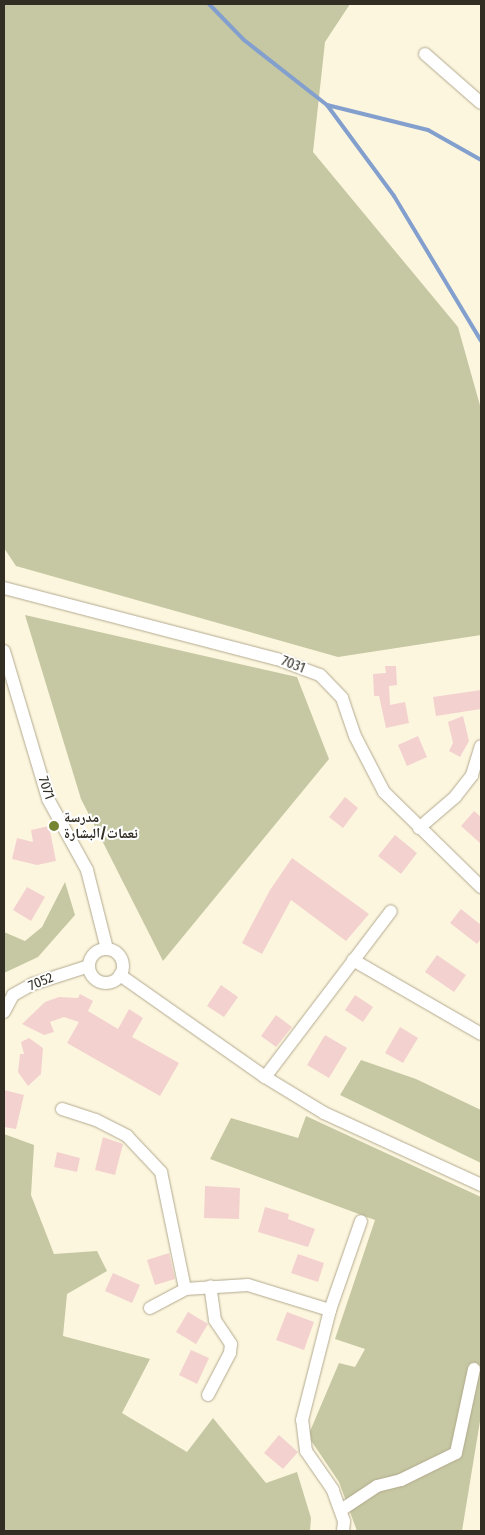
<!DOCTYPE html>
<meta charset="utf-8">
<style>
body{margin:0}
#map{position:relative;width:485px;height:1535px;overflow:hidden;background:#fdf6df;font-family:"Fira Sans Condensed","Noto Naskh Arabic",sans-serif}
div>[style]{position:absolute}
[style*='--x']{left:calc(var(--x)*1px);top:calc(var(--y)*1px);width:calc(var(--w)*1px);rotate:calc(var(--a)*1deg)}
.green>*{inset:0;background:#c5c8a2}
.stream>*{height:4px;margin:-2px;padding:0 2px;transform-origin:2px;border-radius:2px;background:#839fcd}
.building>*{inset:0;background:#f3d1cf}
.roads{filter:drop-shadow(0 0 1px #b2a98e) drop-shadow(0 0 1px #b2a98e)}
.street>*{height:12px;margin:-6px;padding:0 6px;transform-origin:6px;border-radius:6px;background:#fff}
.street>.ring{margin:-6px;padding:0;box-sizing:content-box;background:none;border:12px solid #fff;border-radius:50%}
.dots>*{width:14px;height:14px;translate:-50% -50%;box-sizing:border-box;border:2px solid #fff;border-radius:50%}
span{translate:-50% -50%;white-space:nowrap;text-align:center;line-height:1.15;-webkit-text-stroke:4px #fff;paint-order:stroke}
.street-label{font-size:14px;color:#322e24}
.poi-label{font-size:14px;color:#322e24;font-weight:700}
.left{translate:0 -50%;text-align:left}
.frame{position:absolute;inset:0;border:5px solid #322e24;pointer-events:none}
</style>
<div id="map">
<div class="green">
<div style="clip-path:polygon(4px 4px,350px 4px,325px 42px,313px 152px,458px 327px,481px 409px,481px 635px,338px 657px,16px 566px,4px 548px)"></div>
<div style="clip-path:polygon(25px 615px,297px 677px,329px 759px,163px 961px,81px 799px)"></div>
<div style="clip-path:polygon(65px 882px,75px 915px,38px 957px,4px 973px,4px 932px,25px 941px,42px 927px)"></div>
<div style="clip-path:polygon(361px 1060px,416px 1079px,481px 1110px,481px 1163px,340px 1095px)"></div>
<div style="clip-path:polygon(306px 1116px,481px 1197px,481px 1415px,462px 1531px,357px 1531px,339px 1482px,308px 1436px,339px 1363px,355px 1367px,365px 1349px,335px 1339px,375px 1220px,210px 1159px,231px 1118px,298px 1138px)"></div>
<div style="clip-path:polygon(4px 1134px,34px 1145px,31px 1195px,54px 1254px,97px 1251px,107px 1271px,67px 1294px,63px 1336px,150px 1359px,122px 1413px,187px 1452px,213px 1418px,266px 1483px,297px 1472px,311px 1518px,310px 1531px,4px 1531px)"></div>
</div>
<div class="stream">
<div style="--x:209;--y:4;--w:50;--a:45.8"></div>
<div style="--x:244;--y:40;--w:105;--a:38.1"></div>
<div style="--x:327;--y:105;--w:113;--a:53.6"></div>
<div style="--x:394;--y:196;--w:169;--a:59"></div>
<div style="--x:327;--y:105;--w:104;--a:13.9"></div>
<div style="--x:428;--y:130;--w:61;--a:29.5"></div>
</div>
<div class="building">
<div style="clip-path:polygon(385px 666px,396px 666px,397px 685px,389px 686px,390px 705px,405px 702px,409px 723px,386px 728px,379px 696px,374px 696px,373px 674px,386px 673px)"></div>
<div style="clip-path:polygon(481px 690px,481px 709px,436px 716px,433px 697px)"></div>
<div style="clip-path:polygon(463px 716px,469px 741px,460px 757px,449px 751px,453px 743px,448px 722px)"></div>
<div style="clip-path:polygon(418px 736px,427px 757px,407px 766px,398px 745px)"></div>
<div style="clip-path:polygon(345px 797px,358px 808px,343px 828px,329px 817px)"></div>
<div style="clip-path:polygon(474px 811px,481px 817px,481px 844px,461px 826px)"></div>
<div style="clip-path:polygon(49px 826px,56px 861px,37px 865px,12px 859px,17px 838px,33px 842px,31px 830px)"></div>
<div style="clip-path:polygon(395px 835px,417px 853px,401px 874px,378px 856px)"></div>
<div style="clip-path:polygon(292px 858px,369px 914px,346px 941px,291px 900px,262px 954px,242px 943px,270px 890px)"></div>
<div style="clip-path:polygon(27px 887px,45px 897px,31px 921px,13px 910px)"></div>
<div style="clip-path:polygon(461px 909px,481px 925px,481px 939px,477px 944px,450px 923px)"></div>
<div style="clip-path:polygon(437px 955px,466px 975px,454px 992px,425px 972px)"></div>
<div style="clip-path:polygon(221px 985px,238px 997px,224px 1017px,207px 1006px)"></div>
<div style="clip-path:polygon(80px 994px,93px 1001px,88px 1011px,118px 1029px,129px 1009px,143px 1018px,132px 1037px,179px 1063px,160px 1096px,67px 1043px,79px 1022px,64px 1017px,50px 1022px,54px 1032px,44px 1035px,22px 1024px,45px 1002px,59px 997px,78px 998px)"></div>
<div style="clip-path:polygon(355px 995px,373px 1007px,363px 1022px,345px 1010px)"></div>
<div style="clip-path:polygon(276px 1015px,292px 1027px,276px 1047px,261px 1036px)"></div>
<div style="clip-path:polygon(400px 1027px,418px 1038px,403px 1063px,385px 1053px)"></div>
<div style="clip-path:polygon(325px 1035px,347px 1048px,329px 1078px,307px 1065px)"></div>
<div style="clip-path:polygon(29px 1038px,43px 1048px,41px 1074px,28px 1086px,18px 1072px,20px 1054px,24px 1054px,21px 1042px)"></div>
<div style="clip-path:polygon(4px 1090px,24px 1095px,16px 1129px,4px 1127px)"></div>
<div style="clip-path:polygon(103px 1137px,123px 1144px,115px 1175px,95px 1170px)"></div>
<div style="clip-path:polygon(57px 1152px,80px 1158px,77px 1172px,54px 1167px)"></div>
<div style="clip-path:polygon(205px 1186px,240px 1188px,239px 1219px,204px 1218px)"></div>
<div style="clip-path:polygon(265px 1207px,289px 1214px,288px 1219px,315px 1229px,308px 1247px,258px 1232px)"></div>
<div style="clip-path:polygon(169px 1253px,175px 1279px,155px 1285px,147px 1260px)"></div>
<div style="clip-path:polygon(298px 1254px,324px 1263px,318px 1282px,291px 1273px)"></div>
<div style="clip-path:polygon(113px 1273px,140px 1285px,132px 1303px,105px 1291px)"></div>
<div style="clip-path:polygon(188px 1312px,208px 1324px,196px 1344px,176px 1332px)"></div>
<div style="clip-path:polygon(287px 1312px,314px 1322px,304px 1350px,276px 1340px)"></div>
<div style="clip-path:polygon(191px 1350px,209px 1358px,197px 1384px,179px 1375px)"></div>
<div style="clip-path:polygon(279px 1435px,298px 1452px,283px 1469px,264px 1453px)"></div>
</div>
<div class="roads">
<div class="street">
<div style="--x:425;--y:54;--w:74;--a:41.2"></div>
<div style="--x:4;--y:588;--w:282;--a:14.6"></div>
<div style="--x:277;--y:659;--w:46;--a:20.4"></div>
<div style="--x:320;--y:675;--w:32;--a:46"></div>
<div style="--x:342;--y:698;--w:40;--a:71.1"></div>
<div style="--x:355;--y:736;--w:63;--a:62.6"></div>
<div style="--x:384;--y:792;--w:136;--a:44.4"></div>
<div style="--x:4;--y:651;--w:154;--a:73.4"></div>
<div style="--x:48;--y:799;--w:81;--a:61.2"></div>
<div style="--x:87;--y:870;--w:81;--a:75.8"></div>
<div style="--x:419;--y:828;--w:48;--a:-40.7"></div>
<div style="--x:455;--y:797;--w:28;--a:-52"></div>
<div style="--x:472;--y:775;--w:30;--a:-73"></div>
<div class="ring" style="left:89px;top:949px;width:22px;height:22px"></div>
<div style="--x:353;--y:960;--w:148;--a:30"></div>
<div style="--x:120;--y:975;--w:177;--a:35.1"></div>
<div style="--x:265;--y:1077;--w:69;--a:31.4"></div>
<div style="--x:324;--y:1113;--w:173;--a:24.6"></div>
<div style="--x:4;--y:1012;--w:19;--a:-62"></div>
<div style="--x:13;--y:995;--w:23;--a:-29"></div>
<div style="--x:33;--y:984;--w:59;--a:-17.8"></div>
<div style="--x:265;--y:1077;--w:208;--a:-52.8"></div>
<div style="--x:62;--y:1109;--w:36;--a:18"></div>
<div style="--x:96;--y:1120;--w:35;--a:27"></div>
<div style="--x:127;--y:1136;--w:50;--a:46.6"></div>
<div style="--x:161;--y:1172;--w:119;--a:78.4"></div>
<div style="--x:150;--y:1308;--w:40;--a:-28"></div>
<div style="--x:185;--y:1289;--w:63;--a:-3.6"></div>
<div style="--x:248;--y:1285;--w:86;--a:17"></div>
<div style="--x:208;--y:1395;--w:47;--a:-62.4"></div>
<div style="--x:230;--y:1353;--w:9;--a:-84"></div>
<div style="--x:231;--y:1344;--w:29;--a:-124"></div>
<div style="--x:215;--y:1320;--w:34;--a:-98"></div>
<div style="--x:341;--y:1510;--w:43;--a:-33.7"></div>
<div style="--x:377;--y:1486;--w:25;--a:-14"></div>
<div style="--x:401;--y:1480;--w:61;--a:-26.1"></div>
<div style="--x:456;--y:1453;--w:86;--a:-77.9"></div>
<div style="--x:343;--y:1531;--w:10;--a:-84"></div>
<div style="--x:344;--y:1521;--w:33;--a:-110"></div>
<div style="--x:333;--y:1490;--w:47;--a:-124.7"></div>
<div style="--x:306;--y:1451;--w:31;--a:-97"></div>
<div style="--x:302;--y:1420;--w:114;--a:-75.7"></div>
<div style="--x:330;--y:1310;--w:94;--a:-70.8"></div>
</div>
</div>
<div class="dots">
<div style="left:54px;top:826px;background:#758432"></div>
</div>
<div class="street-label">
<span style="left:293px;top:665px;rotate:21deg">7031</span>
<span style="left:46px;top:788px;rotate:71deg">7071</span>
<span style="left:41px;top:982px;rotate:-22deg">7052</span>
</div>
<div class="poi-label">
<span class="left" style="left:64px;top:826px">مدرسة<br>نعمات/البشارة</span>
</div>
<div class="frame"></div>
</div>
